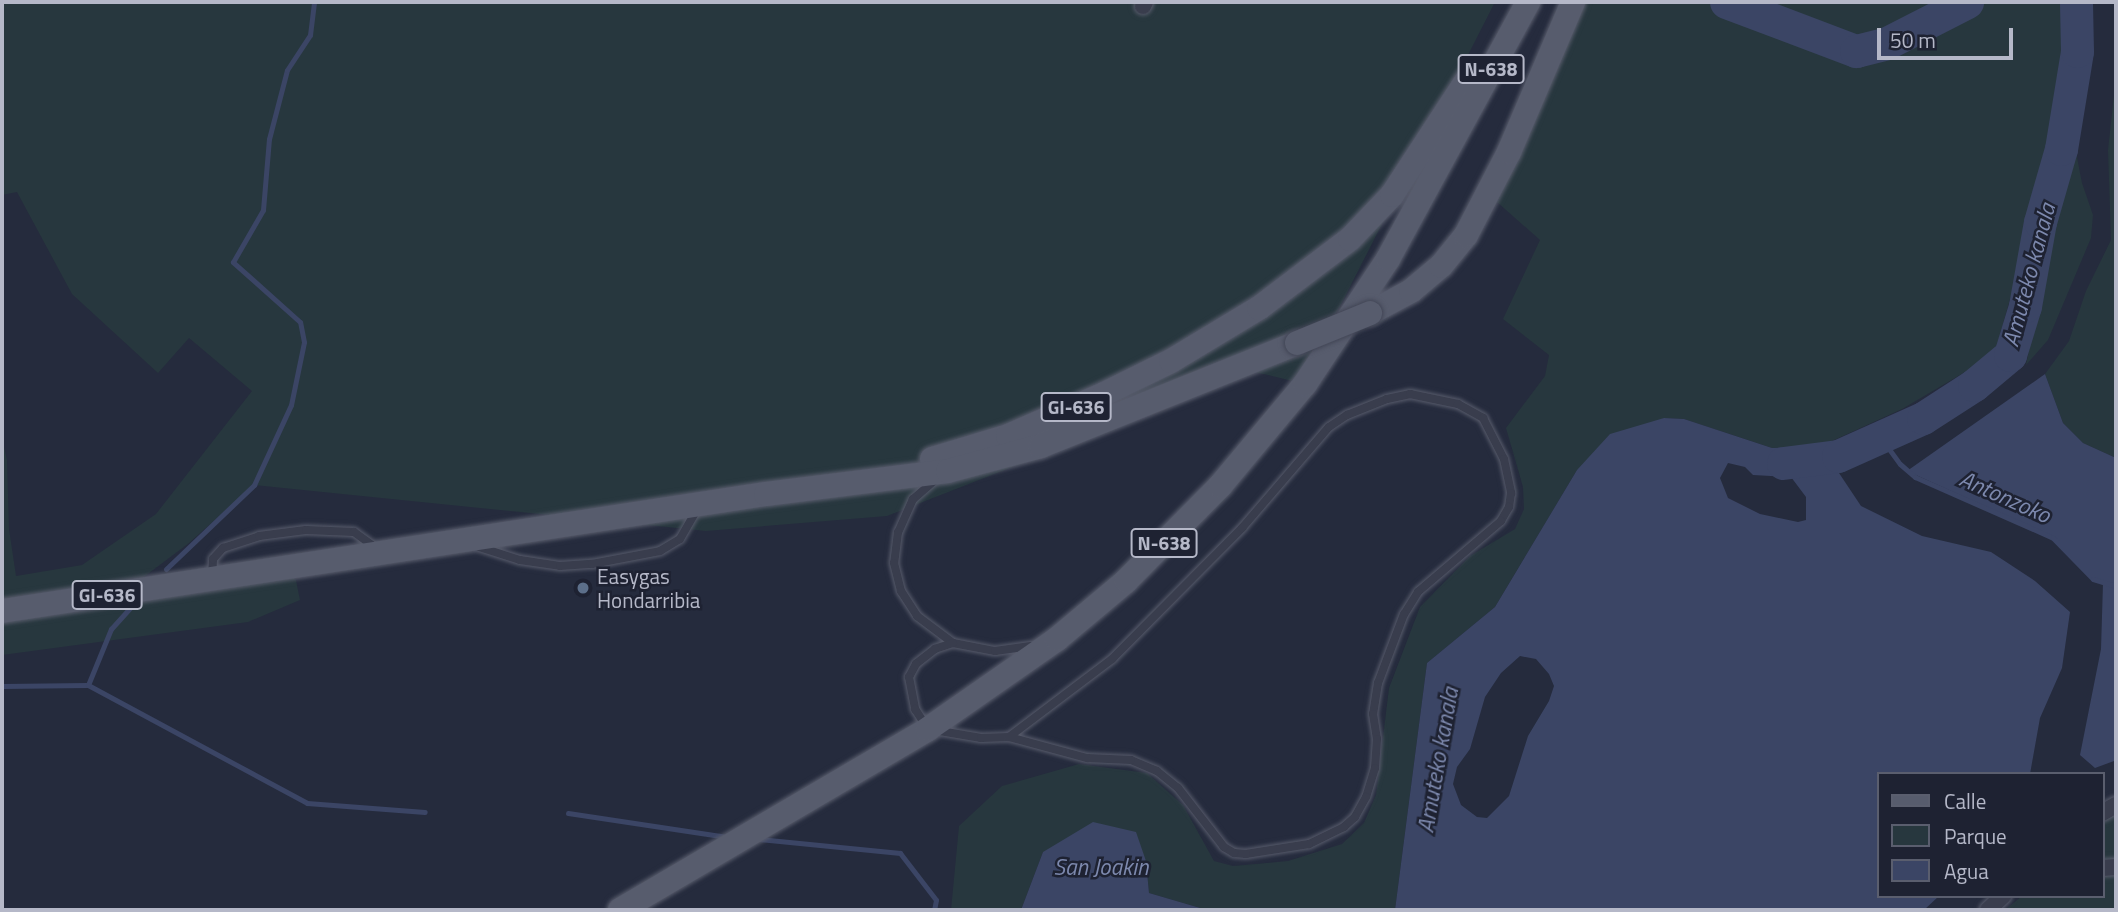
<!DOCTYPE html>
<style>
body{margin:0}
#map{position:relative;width:2118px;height:912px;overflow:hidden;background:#252b3d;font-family:"Titillium Web",sans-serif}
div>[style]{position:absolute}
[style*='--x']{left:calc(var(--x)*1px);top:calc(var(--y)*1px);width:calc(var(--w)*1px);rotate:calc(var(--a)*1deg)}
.green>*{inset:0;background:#27373e}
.water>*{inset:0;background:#3b4565}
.stream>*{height:5px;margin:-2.5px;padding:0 2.5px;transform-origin:2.5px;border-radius:2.5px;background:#3b4565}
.river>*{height:33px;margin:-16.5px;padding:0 16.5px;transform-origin:16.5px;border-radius:16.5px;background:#3b4565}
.roads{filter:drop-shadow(0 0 2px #575b6b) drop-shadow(0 0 2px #575b6b)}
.service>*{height:8px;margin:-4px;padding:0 4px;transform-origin:4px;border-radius:4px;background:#393d4d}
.minor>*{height:16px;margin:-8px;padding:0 8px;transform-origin:8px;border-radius:8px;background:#393d4d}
.primary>*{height:24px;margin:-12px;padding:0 12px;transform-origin:12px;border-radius:12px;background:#575c6d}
.bridges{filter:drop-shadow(0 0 2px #424656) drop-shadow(0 0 2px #424656)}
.primary-bridge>*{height:24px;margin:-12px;padding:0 12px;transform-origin:12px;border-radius:12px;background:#575c6d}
.dots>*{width:19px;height:19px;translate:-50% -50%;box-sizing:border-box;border:4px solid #1e2232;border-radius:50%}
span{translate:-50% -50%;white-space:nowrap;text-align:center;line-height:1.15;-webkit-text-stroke:5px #1e2232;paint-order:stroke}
.shield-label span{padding:2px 5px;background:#1e2232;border:2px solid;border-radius:5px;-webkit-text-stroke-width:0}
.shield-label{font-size:19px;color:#b5b8c8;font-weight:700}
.poi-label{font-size:21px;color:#b5b8c8}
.left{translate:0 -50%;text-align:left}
.water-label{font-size:23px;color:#7d89ae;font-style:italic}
.frame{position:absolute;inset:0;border:4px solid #b5b8c8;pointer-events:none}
.legend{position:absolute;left:1877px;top:772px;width:228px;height:126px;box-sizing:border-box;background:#1e2232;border:2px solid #5a5e6e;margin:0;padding:9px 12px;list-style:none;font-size:21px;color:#b5b8c8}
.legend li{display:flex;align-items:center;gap:14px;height:35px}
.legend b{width:35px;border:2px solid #5a5e6e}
.scale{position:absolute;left:1877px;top:28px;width:136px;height:32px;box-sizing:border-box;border:4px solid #b5b8c8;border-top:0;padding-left:9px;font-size:21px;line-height:24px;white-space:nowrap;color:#b5b8c8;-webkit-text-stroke:5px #1e2232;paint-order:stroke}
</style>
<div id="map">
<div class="green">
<div style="clip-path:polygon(2px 2px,1495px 2px,1301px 383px,1255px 372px,887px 516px,706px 531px,254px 485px,189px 543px,125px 591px,293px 566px,300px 600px,248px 622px,2px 655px,2px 438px,7px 460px,9px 529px,16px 576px,82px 565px,156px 514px,252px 391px,189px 338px,158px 373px,72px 294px,17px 192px,2px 195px)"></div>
<div style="clip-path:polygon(1585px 2px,1721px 2px,1726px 12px,1854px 61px,1902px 51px,1986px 2px,2063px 2px,2059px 101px,2027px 240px,1994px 355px,1902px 409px,1821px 446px,1772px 448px,1684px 419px,1664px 418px,1577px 470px,1495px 607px,1427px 663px,1395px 910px,1207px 910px,1149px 893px,1146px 861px,1043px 852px,1021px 910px,951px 910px,959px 826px,1002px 786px,1079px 764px,1147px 773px,1183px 805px,1214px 861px,1233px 866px,1288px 861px,1342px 844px,1364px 823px,1376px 795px,1389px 688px,1420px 607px,1470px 556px,1515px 529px,1524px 509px,1523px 487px,1506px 428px,1545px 376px,1549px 355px,1503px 319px,1540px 240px,1497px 202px)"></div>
<div style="clip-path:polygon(1754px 2px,1946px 2px,1873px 40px,1839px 38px)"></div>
<div style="clip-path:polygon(2116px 76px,2116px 458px,2083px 443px,2063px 423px,2045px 374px,2069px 341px,2086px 291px,2111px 240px,2108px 150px)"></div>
<div style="clip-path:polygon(2074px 142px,2082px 183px,2093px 215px,2091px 238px,2048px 340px,2026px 365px,2060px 194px)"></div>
<div style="clip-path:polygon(2116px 815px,2116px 910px,2005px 910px,2022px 896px,2102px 896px,2102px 819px)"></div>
</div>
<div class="water">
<div style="clip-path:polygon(2045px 374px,2063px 423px,2083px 443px,2116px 458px,2116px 739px,2114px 761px,2095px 768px,2080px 755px,2101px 649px,2103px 583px,2093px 579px,2053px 537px,1907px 471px)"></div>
<div style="clip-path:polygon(evenodd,1664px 418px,1684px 419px,1772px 448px,1821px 446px,1861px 506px,1922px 536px,1991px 552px,2035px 581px,2070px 612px,2062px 668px,2040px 718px,2030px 774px,1878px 774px,1878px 896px,1939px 896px,1924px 910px,1395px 910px,1427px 663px,1495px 607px,1577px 470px,1610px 434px,1664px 418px,1728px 463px,1745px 467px,1753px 475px,1791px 477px,1806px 497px,1806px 520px,1798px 522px,1760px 514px,1728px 498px,1720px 478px,1728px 463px,1664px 418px,1520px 656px,1536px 659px,1549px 674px,1554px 686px,1549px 701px,1528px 736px,1509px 796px,1487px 818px,1477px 817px,1461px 805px,1453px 784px,1457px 767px,1470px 749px,1485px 697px,1501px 673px,1520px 656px)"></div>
<div style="clip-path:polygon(1093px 822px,1136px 832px,1146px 861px,1149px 893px,1207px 910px,1021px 910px,1043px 852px)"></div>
</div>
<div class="stream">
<div style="--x:1881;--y:438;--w:32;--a:54"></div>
<div style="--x:1900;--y:464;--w:20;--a:41"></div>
<div style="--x:1915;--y:477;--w:151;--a:23.8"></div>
<div style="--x:2053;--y:538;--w:57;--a:45.7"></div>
<div style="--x:2093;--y:579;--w:24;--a:17"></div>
<div style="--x:166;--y:569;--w:122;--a:-43.7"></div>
<div style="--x:254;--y:485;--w:88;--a:-65.2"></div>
<div style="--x:291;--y:405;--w:64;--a:-78.3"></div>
<div style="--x:304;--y:342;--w:20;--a:-101"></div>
<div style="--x:300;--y:322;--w:90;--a:-138.2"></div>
<div style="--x:233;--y:262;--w:60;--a:-60"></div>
<div style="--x:263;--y:210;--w:71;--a:-85.2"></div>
<div style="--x:269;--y:139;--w:71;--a:-75.4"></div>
<div style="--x:287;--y:70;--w:42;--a:-56.7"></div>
<div style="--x:310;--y:35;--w:33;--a:-83"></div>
<div style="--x:88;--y:685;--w:249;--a:28.3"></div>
<div style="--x:307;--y:803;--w:118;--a:4.4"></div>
<div style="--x:2;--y:686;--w:86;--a:-0.7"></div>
<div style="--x:88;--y:685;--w:61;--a:-67.7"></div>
<div style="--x:111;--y:629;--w:38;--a:-48"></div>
<div style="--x:568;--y:813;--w:161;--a:8.6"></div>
<div style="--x:758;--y:839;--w:143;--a:5.6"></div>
<div style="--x:900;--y:853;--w:59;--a:52.5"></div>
<div style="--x:936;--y:900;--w:10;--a:101"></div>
</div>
<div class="river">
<div style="--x:1726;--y:2;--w:139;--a:20.7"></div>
<div style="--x:1856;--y:51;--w:32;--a:-14"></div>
<div style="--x:1887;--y:43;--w:90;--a:-27.1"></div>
<div style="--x:1783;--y:463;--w:55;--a:-7.3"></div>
<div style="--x:1838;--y:456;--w:93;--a:-24.1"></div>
<div style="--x:1923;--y:418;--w:61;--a:-32.9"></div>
<div style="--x:1974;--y:385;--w:47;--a:-39.8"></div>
<div style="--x:2010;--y:355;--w:51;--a:-73"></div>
<div style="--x:2025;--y:306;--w:85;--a:-79.9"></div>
<div style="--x:2040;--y:222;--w:76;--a:-74"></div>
<div style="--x:2061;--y:149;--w:99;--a:-80.7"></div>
<div style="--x:2077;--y:51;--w:49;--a:-91.2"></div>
</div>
<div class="roads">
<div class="service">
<div style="--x:934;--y:481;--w:28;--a:139"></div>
<div style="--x:913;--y:499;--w:36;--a:114"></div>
<div style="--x:898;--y:532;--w:31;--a:97"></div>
<div style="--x:894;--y:563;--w:29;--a:76"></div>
<div style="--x:901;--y:591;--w:30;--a:57"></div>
<div style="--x:917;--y:616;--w:45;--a:36.9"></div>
<div style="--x:953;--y:643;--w:43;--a:10.8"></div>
<div style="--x:995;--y:651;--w:36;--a:-8"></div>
<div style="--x:476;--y:546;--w:46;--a:17.7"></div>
<div style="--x:520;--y:560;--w:40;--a:8.5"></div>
<div style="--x:560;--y:566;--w:32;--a:-4"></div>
<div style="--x:592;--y:564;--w:69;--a:-10.8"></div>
<div style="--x:660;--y:551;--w:23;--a:-31"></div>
<div style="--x:680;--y:539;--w:34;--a:-60"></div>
<div style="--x:212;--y:575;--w:16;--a:-86"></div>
<div style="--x:213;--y:559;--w:15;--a:-48"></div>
<div style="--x:223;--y:548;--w:38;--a:-18"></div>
<div style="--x:259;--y:536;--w:47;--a:-7.3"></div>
<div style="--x:306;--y:530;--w:48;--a:2.4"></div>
<div style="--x:354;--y:532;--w:26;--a:36"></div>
<div style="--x:953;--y:643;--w:19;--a:162"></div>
<div style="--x:935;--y:649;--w:24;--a:142"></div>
<div style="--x:916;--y:664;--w:15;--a:118"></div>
<div style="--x:909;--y:677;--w:33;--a:79"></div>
<div style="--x:915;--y:709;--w:24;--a:57"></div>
<div style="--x:928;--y:729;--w:54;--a:9.6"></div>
<div style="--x:981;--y:738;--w:28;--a:-2"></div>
<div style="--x:1009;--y:737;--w:129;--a:-37.1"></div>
<div style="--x:1112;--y:659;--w:185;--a:-45.2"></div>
<div style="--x:1242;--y:528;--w:133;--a:-49.3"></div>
<div style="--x:1329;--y:427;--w:22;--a:-34"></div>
<div style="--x:1347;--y:415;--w:43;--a:-21.8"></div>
<div style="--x:1387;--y:399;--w:24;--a:-12"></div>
<div style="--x:1410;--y:394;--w:49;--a:11.8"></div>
<div style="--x:1458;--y:404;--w:29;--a:29"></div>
<div style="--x:1483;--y:418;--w:46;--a:62.9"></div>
<div style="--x:1504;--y:459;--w:35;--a:78"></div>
<div style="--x:1511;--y:493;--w:14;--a:98"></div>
<div style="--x:1509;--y:507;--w:16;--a:120"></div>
<div style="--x:1501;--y:521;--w:109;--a:139.5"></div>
<div style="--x:1418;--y:592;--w:26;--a:122"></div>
<div style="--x:1404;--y:614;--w:74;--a:110.6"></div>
<div style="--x:1378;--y:683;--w:31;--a:99"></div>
<div style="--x:1373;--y:714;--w:25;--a:81"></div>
<div style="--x:1377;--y:739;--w:29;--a:94"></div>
<div style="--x:1375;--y:768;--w:30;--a:107"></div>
<div style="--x:1366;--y:797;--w:23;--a:119"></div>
<div style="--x:1355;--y:817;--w:15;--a:138"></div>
<div style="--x:1344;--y:827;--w:39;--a:154"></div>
<div style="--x:1309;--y:844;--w:64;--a:171"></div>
<div style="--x:1246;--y:854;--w:12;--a:-175"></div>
<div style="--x:1234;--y:853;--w:12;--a:-149"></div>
<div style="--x:1224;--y:847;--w:75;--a:-127.9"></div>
<div style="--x:1178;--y:788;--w:27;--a:-141"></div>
<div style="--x:1157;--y:771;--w:28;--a:-157"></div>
<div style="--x:1131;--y:760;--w:44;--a:-177.4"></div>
<div style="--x:1087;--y:758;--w:81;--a:-164.9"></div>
</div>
<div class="minor">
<div style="--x:1143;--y:6;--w:4;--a:-63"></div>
<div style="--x:2102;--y:813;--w:16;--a:-30"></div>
<div style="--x:2102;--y:868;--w:14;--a:-4"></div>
<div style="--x:1988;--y:910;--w:21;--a:-43"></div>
</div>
<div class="primary">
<div style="--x:1370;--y:313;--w:47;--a:-28.2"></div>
<div style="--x:1411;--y:291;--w:39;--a:-40"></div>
<div style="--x:1441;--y:266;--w:40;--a:-51"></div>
<div style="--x:1466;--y:235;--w:93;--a:-62.6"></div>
<div style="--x:1509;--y:152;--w:163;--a:-66.9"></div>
<div style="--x:932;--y:459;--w:79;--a:-16.8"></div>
<div style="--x:1008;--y:436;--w:105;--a:-23.6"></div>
<div style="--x:1104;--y:394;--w:75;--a:-26.2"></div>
<div style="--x:1171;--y:361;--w:103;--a:-31.1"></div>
<div style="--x:1259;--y:308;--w:114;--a:-37.2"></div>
<div style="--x:1350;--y:239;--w:61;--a:-46.3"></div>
<div style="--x:1392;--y:195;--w:141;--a:-56.9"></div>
<div style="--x:2;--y:611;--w:773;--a:-8.71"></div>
<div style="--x:766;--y:494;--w:183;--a:-7.2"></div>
<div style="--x:948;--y:471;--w:96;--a:-15"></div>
<div style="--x:1041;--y:446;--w:276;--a:-21.9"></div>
<div style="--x:620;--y:910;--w:357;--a:-30.4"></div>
<div style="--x:928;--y:729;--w:157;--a:-34.9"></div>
<div style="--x:1057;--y:639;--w:90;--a:-40"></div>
<div style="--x:1126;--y:581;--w:134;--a:-45.3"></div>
<div style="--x:1220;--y:486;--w:133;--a:-50.2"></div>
<div style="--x:1305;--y:384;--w:150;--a:-56.4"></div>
<div style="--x:1388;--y:259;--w:293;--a:-61.4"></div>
</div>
</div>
<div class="bridges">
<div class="primary-bridge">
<div style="--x:1297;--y:343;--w:79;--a:-22.3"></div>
</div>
</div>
<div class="dots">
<div style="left:583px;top:588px;background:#5c6f8a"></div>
</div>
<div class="shield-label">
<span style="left:1491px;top:69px">N-638</span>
<span style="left:1076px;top:407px">GI-636</span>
<span style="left:1164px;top:543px">N-638</span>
<span style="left:107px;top:595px">GI-636</span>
</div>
<div class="poi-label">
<span class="left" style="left:597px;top:588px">Easygas<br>Hondarribia</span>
</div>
<div class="water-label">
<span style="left:2029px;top:275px;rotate:-75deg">Amuteko kanala</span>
<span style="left:2005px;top:497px;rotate:24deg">Antonzoko</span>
<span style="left:1438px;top:760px;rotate:-80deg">Amuteko kanala</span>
<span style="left:1101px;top:867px">San Joakin</span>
</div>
<div class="frame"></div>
<ul class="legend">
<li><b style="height:9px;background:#575c6d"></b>Calle</li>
<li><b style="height:19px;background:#27373e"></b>Parque</li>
<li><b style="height:19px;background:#3b4565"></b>Agua</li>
</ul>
<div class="scale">50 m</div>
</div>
